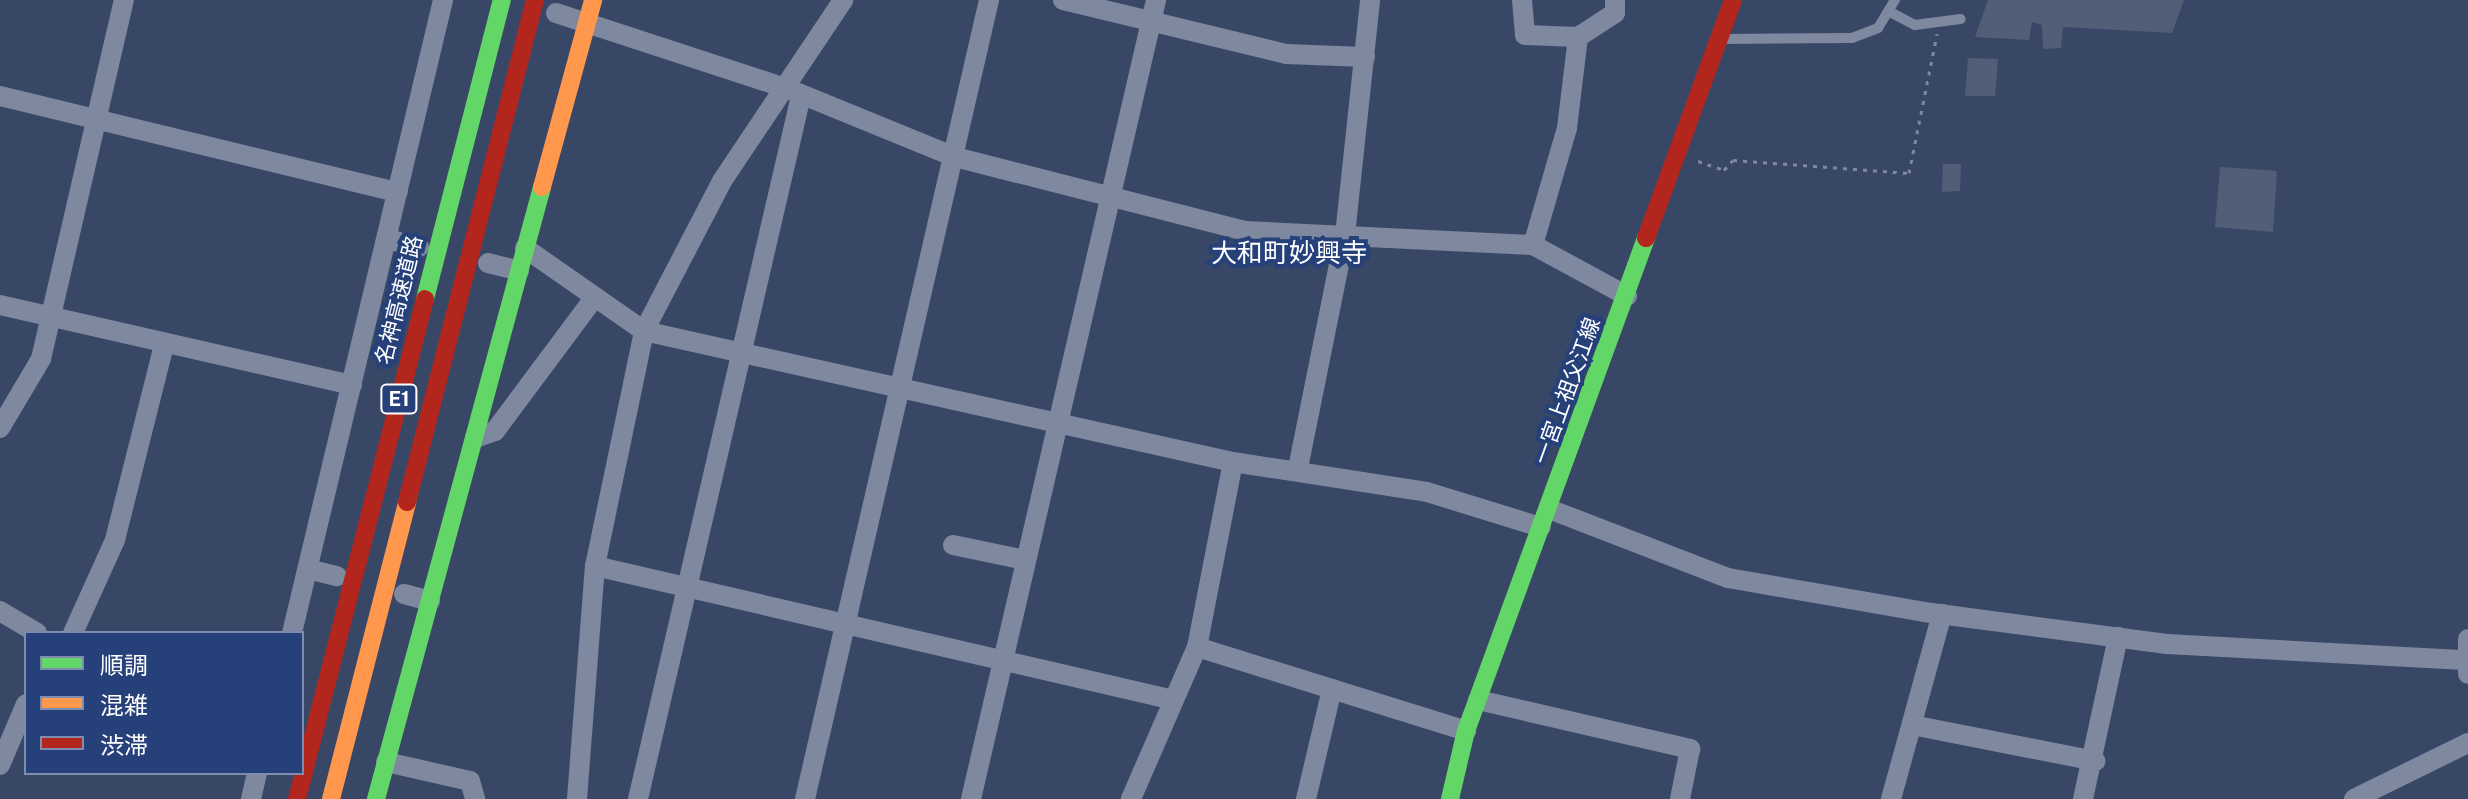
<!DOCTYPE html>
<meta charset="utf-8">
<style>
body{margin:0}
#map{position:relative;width:2468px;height:799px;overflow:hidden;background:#394767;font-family:"Public Sans","Noto Sans JP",sans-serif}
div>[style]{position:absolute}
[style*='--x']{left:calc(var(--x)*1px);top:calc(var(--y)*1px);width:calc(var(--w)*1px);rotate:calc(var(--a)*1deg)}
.building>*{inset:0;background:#525e78}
.path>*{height:3px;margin-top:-1.5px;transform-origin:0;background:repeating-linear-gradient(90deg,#7e889e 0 4px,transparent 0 10px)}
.lane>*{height:10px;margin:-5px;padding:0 5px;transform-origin:5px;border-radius:5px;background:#7e889e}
.street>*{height:20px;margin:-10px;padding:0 10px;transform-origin:10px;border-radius:10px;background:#7e889e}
.fast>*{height:18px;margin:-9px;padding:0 9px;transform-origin:9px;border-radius:9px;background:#63d668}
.slow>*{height:18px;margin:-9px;padding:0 9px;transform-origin:9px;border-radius:9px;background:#ff974d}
.jam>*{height:18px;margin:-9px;padding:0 9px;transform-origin:9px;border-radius:9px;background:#b3261e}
span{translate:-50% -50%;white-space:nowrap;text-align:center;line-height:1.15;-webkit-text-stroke:8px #26407a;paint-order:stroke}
.shield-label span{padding:2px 6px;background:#26407a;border:2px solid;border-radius:6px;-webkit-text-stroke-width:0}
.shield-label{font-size:20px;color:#fff;font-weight:700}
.street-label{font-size:22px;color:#fff}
.quarter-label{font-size:26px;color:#fff}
.legend{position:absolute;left:24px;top:631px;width:280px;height:144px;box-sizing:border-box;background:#26407a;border:2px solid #7d8caf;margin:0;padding:10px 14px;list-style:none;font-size:24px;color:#fff}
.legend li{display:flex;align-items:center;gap:16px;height:40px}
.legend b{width:40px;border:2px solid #7d8caf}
</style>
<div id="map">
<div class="building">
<div style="clip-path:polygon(1988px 0,2184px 0,2172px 33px,2063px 27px,2061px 48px,2043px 49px,2042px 25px,2032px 22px,2029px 40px,1975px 37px)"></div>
<div style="clip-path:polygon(1968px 58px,1998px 59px,1995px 96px,1965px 96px)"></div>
<div style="clip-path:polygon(1943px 164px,1961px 164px,1960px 191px,1942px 192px)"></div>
<div style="clip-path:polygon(2220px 167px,2277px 171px,2273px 232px,2215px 227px)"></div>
</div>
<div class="path">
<div style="--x:1698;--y:161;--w:28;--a:19"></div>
<div style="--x:1724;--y:170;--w:13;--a:-48"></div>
<div style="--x:1733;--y:160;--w:176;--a:4.2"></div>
<div style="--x:1909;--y:173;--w:142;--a:-78.6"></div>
</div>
<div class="lane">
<div style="--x:1892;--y:13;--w:26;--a:28"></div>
<div style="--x:1915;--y:25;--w:46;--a:-7.4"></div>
<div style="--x:1722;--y:39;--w:130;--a:-0.4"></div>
<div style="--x:1852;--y:38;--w:28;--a:-21"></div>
<div style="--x:1878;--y:28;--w:33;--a:-59"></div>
</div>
<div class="street">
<div style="--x:1063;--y:0;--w:229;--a:13.6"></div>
<div style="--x:1286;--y:54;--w:79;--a:2.2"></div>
<div style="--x:1522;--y:0;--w:35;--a:85"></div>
<div style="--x:1525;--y:35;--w:53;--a:2.2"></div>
<div style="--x:556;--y:13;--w:242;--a:18.1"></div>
<div style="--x:786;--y:88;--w:183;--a:22.2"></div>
<div style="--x:955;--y:157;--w:299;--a:14.3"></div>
<div style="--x:1245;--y:231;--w:288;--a:2.8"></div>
<div style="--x:1533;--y:245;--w:107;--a:28.5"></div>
<div style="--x:0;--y:96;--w:409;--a:13.6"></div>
<div style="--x:387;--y:239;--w:33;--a:14"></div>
<div style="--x:1533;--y:245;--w:122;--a:-73.8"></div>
<div style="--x:1567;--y:128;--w:92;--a:-83.1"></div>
<div style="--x:1578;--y:37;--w:44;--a:-33"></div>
<div style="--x:1615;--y:13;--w:13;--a:-90"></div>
<div style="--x:525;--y:248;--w:145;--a:34.9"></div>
<div style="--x:644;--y:331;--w:603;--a:12.54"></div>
<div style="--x:1233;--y:462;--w:188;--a:101"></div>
<div style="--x:1197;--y:647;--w:166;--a:113.5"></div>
<div style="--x:488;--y:263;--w:32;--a:14"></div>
<div style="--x:0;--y:305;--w:361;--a:12.8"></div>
<div style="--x:0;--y:428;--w:80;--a:-59.3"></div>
<div style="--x:41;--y:359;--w:368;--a:-77"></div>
<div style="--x:475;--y:438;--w:21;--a:-19"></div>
<div style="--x:495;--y:431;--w:162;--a:-53.3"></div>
<div style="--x:1233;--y:462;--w:196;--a:8.8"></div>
<div style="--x:1427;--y:492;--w:119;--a:17.1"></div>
<div style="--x:1298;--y:468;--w:238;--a:-78.6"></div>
<div style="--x:1345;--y:235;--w:236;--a:-83.9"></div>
<div style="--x:1549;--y:509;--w:192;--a:21.1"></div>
<div style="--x:1728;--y:578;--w:199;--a:9.8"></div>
<div style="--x:1924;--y:612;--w:245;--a:7.5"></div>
<div style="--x:2167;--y:644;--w:298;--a:3.1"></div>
<div style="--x:953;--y:545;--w:74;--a:11.8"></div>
<div style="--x:595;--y:566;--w:594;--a:13.03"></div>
<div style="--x:308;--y:569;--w:30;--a:14"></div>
<div style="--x:404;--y:594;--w:27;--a:15"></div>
<div style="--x:0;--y:611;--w:43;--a:30.7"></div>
<div style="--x:73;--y:633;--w:102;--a:-65.7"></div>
<div style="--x:115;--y:540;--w:201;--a:-75.9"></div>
<div style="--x:292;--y:633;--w:651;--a:-76.58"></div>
<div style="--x:2468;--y:639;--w:35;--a:90"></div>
<div style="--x:1197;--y:647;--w:282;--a:17.3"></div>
<div style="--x:1478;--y:700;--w:218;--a:13"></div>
<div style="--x:1690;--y:749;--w:51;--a:101.3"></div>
<div style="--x:1912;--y:725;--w:187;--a:11.1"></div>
<div style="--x:386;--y:762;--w:86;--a:12.7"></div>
<div style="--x:470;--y:781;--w:19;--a:74"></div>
<div style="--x:0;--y:765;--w:66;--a:-66.9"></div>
<div style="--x:251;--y:799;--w:27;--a:-77"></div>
<div style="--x:577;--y:799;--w:234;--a:-85.6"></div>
<div style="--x:595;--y:566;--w:240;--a:-78.2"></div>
<div style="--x:644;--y:331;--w:169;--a:-62.5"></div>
<div style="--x:722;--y:181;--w:218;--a:-56.2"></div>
<div style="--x:638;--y:799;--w:722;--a:-76.95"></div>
<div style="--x:805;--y:799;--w:820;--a:-77.03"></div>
<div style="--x:971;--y:799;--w:820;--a:-76.96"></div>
<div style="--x:1306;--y:799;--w:113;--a:-76.7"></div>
<div style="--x:1891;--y:799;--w:192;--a:-74.6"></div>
<div style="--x:2083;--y:799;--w:166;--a:-77.8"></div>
<div style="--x:2354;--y:799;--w:127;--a:-26.2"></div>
</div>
<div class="fast">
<div style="--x:425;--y:299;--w:309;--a:-75.6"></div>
<div style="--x:376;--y:799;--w:634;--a:-74.82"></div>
<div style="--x:1450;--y:799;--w:70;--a:-76.8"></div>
<div style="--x:1466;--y:731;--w:525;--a:-69.94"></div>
</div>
<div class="slow">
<div style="--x:542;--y:187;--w:194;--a:-74.7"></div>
<div style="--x:331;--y:799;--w:307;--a:-75.6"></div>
</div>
<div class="jam">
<div style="--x:1646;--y:238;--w:253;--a:-69.9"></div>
<div style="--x:407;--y:502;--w:518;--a:-75.7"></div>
<div style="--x:297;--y:799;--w:516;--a:-75.64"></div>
</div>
<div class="shield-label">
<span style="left:399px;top:399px">E1</span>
</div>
<div class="street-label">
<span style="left:399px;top:300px;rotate:-76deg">名神高速道路</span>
<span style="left:1567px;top:391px;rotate:-70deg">一宮上祖父江線</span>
</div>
<div class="quarter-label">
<span style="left:1289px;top:253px">大和町妙興寺</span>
</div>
<ul class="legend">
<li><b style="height:10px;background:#63d668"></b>順調</li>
<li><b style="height:10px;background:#ff974d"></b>混雑</li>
<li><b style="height:10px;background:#b3261e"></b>渋滞</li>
</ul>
</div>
